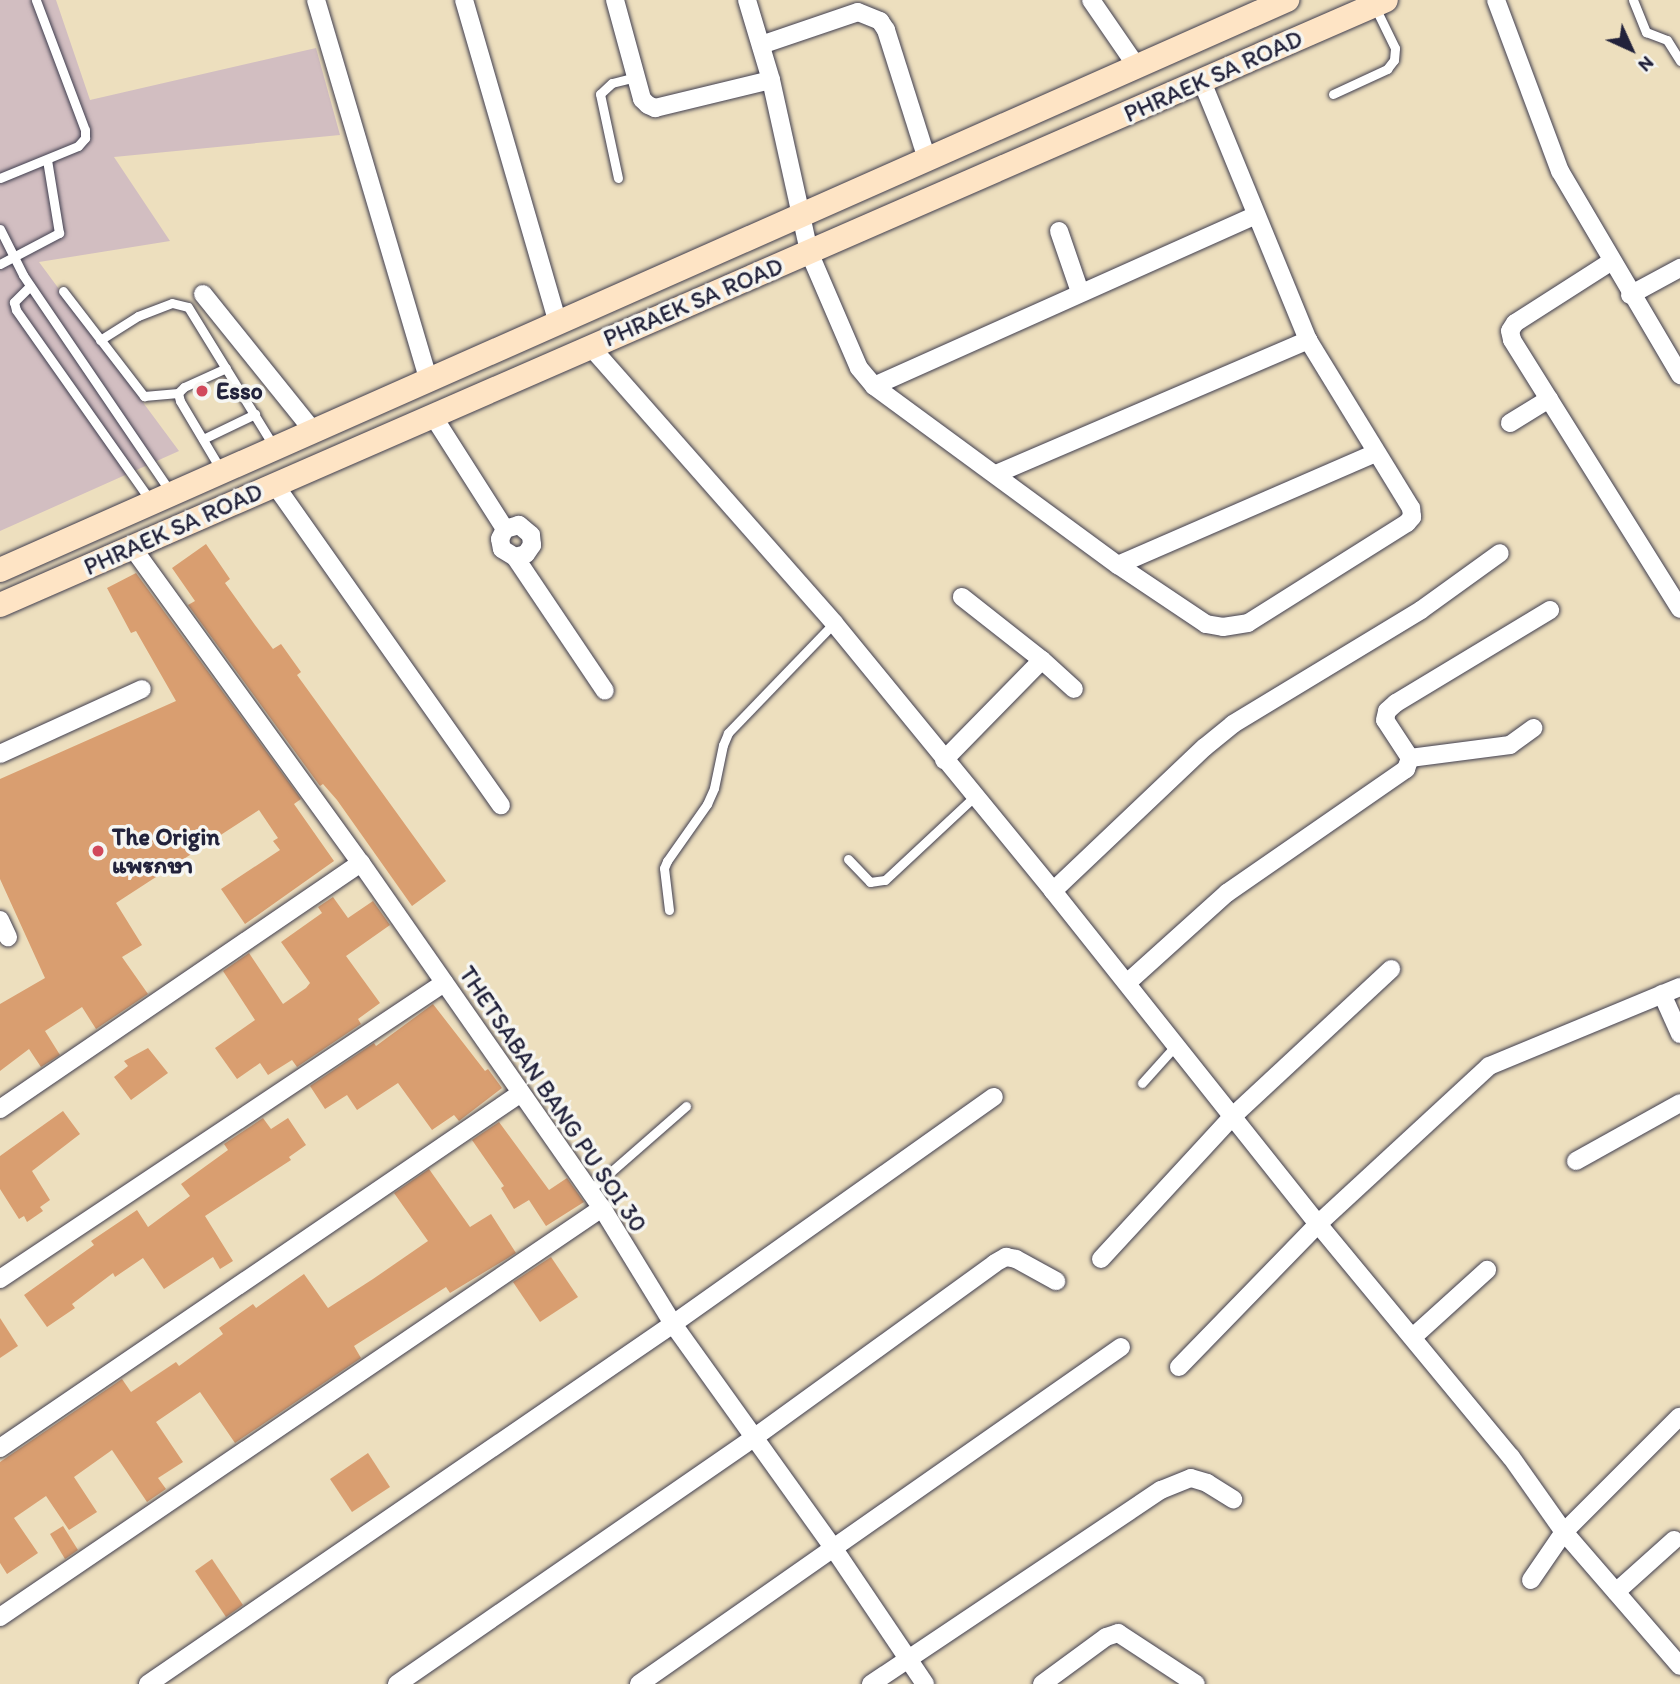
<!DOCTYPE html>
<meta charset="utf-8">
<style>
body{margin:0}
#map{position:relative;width:1680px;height:1684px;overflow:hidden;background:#eddfbe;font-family:Itim,"Playpen Sans Thai",sans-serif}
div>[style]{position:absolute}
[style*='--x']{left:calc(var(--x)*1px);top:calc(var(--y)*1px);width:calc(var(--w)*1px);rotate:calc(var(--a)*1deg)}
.industrial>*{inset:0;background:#d2bec1}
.building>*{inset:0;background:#d99e70}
.roads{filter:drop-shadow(0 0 2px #403e4f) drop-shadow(0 0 2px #403e4f)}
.lane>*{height:9px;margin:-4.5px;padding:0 4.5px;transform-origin:4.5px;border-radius:4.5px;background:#fff}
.street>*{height:18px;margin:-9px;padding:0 9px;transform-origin:9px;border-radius:9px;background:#fff}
.secondary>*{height:24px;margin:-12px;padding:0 12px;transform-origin:12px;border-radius:12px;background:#fee4c5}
.dots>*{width:19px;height:19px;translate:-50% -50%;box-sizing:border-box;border:4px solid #f6f6f2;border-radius:50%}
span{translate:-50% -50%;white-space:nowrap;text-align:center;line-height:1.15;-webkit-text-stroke:7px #f6f6f2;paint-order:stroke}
.street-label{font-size:24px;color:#22223b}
.poi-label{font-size:24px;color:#22223b;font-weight:700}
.left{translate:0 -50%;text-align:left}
.north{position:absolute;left:1596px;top:14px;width:70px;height:70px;-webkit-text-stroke:5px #f6f6f2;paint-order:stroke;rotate:135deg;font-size:19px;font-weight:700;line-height:28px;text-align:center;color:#22223b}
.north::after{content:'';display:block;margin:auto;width:24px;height:32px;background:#22223b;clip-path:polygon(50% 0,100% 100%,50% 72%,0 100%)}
</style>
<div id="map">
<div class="industrial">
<div style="clip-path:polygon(0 0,56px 0,90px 100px,316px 48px,340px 135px,114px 157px,170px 241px,39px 262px,179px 451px,0 531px)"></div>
</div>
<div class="building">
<div style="clip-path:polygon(206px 544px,230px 579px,225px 583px,255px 625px,273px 649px,281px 644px,301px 672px,297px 675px,446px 881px,412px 906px,337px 800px,323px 784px,320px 786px,188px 605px,195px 601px,172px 568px)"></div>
<div style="clip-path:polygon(136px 573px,301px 799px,294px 804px,334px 861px,245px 924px,221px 889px,280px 850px,273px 841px,278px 838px,259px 810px,116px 903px,142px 945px,122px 957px,148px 994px,96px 1029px,82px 1007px,45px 1031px,60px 1055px,41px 1067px,29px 1049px,0 1071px,0 1004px,45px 978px,0 879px,0 779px,176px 701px,136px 631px,131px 633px,107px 588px)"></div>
<div style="clip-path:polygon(333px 897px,348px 918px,373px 901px,390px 925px,346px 956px,380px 1003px,358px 1019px,361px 1024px,297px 1067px,292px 1060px,268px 1075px,260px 1063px,237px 1079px,215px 1048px,255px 1020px,223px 971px,249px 953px,283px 1004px,306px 988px,310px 983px,281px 942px,322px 913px,318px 907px)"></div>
<div style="clip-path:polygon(433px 1004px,485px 1071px,488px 1069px,502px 1088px,459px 1121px,454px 1115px,432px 1130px,398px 1083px,357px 1110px,347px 1095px,325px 1109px,310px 1086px,374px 1043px,376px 1046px)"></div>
<div style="clip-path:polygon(148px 1048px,168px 1073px,131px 1100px,114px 1077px,128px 1066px,124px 1061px)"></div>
<div style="clip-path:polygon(63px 1111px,80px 1134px,32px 1171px,50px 1200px,40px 1207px,43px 1211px,27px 1222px,24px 1216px,19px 1219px,0 1189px,0 1156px)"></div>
<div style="clip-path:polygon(263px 1118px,271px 1129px,288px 1118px,306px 1145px,289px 1157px,291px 1160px,205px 1216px,233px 1261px,220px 1269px,213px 1257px,164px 1289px,143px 1258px,115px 1277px,113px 1273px,72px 1304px,75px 1308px,47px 1327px,24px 1295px,94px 1245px,91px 1241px,137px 1210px,148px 1227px,190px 1196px,181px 1184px,228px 1150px,224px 1144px)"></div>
<div style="clip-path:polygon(499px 1122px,549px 1190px,567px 1178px,584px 1202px,546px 1226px,529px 1200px,514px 1209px,501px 1188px,504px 1186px,472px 1140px)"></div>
<div style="clip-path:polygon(429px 1169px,470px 1227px,491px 1214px,516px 1253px,450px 1293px,446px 1287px,354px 1346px,361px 1358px,235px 1443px,200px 1392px,156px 1422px,183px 1462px,158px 1478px,166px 1489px,147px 1502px,112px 1450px,74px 1477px,97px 1512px,69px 1530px,46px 1496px,14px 1518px,38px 1553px,7px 1574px,0 1563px,0 1462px,122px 1379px,131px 1392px,176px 1362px,179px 1366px,223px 1334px,219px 1328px,253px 1304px,256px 1308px,304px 1274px,328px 1308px,373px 1279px,428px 1241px,394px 1193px)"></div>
<div style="clip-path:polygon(551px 1257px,578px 1297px,540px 1322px,513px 1282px)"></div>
<div style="clip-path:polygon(0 1318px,18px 1346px,0 1358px)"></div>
<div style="clip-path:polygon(368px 1453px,390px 1487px,352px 1512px,330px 1479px)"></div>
<div style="clip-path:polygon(63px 1526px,78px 1550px,65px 1559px,50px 1534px)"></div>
<div style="clip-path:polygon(212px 1559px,243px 1605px,226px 1617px,195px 1571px)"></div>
</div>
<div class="roads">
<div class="lane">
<div style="--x:1633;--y:0;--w:35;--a:68"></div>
<div style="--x:1646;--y:32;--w:22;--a:21"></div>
<div style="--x:1667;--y:40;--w:25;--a:58"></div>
<div style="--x:1333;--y:94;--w:60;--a:-24.8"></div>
<div style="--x:1387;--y:69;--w:11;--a:-52"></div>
<div style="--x:1394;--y:60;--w:12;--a:-85"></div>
<div style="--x:1395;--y:48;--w:46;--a:-116"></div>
<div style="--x:0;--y:178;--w:84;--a:-22.3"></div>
<div style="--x:78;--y:146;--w:11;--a:-49"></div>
<div style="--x:85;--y:138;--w:8;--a:-90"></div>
<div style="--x:85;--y:130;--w:139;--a:-110.7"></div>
<div style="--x:618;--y:178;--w:86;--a:-102.1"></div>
<div style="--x:600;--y:94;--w:16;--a:-43"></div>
<div style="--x:612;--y:83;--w:25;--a:-14"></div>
<div style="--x:0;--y:229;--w:51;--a:63.4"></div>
<div style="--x:23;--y:275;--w:263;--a:55.8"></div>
<div style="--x:0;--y:264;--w:67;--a:-27.7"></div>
<div style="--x:59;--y:233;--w:74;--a:-99.3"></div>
<div style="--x:30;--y:286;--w:23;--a:135"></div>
<div style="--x:14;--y:302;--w:8;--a:76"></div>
<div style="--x:16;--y:310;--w:232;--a:54.8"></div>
<div style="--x:63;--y:291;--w:133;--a:52.4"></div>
<div style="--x:144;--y:396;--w:34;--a:-5"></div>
<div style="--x:100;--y:340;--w:45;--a:-32.3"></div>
<div style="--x:138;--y:316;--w:36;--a:-21"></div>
<div style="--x:172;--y:303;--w:16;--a:14"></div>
<div style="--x:188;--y:307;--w:162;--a:58.4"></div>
<div style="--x:203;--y:439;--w:58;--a:-25.7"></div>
<div style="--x:221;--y:470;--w:80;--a:-120.7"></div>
<div style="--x:180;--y:401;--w:8;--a:-104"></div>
<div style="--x:178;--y:393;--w:8;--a:-45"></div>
<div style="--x:184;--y:387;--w:46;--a:-24.3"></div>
<div style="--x:848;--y:859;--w:32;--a:46"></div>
<div style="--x:870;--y:882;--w:15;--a:-8"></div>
<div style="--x:885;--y:880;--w:122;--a:-43"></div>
<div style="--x:669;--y:910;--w:42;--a:-96.8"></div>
<div style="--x:664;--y:868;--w:8;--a:-67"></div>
<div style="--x:667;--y:861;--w:70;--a:-54.9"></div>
<div style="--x:707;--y:804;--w:17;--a:-66"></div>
<div style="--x:714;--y:788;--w:44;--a:-78.2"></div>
<div style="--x:723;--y:745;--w:13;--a:-67"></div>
<div style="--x:728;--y:733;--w:153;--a:-46.1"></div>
<div style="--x:1142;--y:1083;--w:51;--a:-48.2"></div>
<div style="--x:589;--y:1191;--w:129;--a:-41.2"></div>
</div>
<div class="street">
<div style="--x:316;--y:0;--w:397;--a:73.5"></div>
<div style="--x:464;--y:0;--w:336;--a:73.8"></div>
<div style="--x:615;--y:0;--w:103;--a:74.7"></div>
<div style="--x:642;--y:99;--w:8;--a:45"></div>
<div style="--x:648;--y:105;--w:8;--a:23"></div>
<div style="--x:655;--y:108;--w:119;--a:-13.6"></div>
<div style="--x:747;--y:0;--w:84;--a:73.3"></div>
<div style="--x:771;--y:80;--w:176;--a:77.5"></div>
<div style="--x:809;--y:252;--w:126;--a:66.7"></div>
<div style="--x:859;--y:368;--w:23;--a:50"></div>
<div style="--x:874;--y:386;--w:303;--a:36.3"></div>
<div style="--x:1118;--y:565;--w:106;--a:33.8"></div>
<div style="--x:1206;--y:624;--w:17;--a:10"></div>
<div style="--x:1223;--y:627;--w:25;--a:-9"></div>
<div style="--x:1248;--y:623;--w:188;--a:-32.2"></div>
<div style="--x:1407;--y:523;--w:8;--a:-50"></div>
<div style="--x:1412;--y:517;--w:9;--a:-96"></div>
<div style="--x:1411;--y:508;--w:197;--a:-121.5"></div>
<div style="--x:1308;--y:340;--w:280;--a:-112.3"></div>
<div style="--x:1091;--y:0;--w:81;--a:55.5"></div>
<div style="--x:1496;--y:0;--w:183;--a:69.5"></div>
<div style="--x:1560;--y:171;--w:237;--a:59.5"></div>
<div style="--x:761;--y:45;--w:102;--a:-18.8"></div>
<div style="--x:858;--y:12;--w:24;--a:22"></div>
<div style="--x:880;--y:21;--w:11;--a:56"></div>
<div style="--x:886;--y:30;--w:135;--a:72.4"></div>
<div style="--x:1059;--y:231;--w:65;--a:71"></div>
<div style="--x:1612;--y:261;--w:115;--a:147.4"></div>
<div style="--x:1515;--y:323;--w:9;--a:122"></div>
<div style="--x:1510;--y:331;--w:9;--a:77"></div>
<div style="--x:1512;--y:340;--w:317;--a:58"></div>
<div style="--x:203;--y:294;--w:177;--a:51.2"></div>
<div style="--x:1630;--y:295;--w:57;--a:-28.4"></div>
<div style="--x:590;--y:346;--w:369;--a:48.6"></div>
<div style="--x:834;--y:623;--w:346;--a:50.7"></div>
<div style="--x:1053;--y:891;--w:426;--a:51.5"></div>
<div style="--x:1318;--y:1224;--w:303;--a:50.4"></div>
<div style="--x:1511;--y:1457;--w:92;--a:54.8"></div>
<div style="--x:1564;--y:1532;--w:177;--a:49.1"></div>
<div style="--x:874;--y:386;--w:416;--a:-24.1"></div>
<div style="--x:433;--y:416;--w:134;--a:57.5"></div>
<div style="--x:1510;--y:423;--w:46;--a:-31.6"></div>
<div style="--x:996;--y:474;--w:340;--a:-23.2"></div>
<div style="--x:275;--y:485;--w:392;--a:54.8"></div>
<div style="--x:132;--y:547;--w:390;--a:54.1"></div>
<div style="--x:361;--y:863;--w:421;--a:55.1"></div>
<div style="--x:602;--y:1208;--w:136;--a:58.5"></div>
<div style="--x:673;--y:1324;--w:277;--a:54.4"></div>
<div style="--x:834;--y:1549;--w:163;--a:56"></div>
<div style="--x:515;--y:557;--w:11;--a:-15"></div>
<div style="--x:526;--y:554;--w:11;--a:-56"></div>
<div style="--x:532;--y:545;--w:10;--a:-96"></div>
<div style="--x:531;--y:535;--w:16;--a:-140"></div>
<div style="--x:519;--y:525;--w:15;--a:164"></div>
<div style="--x:505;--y:529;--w:11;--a:117"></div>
<div style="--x:500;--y:539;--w:10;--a:79"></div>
<div style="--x:502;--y:549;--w:15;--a:32"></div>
<div style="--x:515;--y:557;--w:161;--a:56.1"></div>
<div style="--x:1118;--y:565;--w:280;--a:-23.5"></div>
<div style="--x:1042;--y:660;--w:43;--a:42.2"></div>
<div style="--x:0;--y:754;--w:156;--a:-24.6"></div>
<div style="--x:1410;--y:758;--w:101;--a:-7.4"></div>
<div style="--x:1510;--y:745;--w:29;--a:-36"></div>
<div style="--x:944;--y:760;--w:140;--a:-45.6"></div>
<div style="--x:1042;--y:660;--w:102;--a:-141.8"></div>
<div style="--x:1053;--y:891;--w:209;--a:-43.5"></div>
<div style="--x:1205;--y:747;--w:36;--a:-39"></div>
<div style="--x:1233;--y:724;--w:220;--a:-31.2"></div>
<div style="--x:1421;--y:610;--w:97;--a:-35.8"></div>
<div style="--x:0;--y:920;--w:19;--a:65"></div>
<div style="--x:1127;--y:983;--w:135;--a:-42"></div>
<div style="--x:1227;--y:893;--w:218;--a:-34.7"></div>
<div style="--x:1406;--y:769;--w:12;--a:-70"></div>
<div style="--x:1410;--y:758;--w:45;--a:-123.3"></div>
<div style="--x:1385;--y:720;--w:9;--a:-77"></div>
<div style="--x:1387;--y:711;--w:12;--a:-42"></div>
<div style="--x:1396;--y:703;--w:180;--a:-31.1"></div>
<div style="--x:1662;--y:994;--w:44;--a:65.8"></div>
<div style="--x:0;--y:1109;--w:437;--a:-34.3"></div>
<div style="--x:1576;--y:1161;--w:119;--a:-29.1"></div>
<div style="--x:1101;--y:1259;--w:195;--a:-47.3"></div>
<div style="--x:1233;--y:1116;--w:216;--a:-42.9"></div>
<div style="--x:0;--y:1279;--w:534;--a:-33.69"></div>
<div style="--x:1413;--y:1337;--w:100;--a:-42.2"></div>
<div style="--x:1179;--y:1367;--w:199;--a:-45.8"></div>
<div style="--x:1318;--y:1224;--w:233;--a:-42.7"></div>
<div style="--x:1489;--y:1066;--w:207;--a:-22.5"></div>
<div style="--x:0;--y:1448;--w:630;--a:-34.27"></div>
<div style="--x:1531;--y:1580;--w:58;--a:-55.5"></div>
<div style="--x:1564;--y:1532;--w:163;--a:-45"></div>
<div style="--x:1616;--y:1592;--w:78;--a:-41.9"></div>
<div style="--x:0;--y:1617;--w:728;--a:-34.19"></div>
<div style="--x:148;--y:1684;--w:637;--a:-34.44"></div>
<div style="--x:673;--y:1324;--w:393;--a:-35.3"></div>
<div style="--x:397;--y:1684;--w:435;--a:-34.6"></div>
<div style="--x:755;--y:1437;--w:296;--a:-35.9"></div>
<div style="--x:995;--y:1263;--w:13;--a:-29"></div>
<div style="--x:1006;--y:1257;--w:10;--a:11"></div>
<div style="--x:1016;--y:1259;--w:46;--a:28.8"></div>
<div style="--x:639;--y:1684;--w:588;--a:-34.96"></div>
<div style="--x:871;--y:1684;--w:349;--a:-33.8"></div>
<div style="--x:1161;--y:1490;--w:32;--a:-22"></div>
<div style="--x:1191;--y:1478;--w:17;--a:17"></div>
<div style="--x:1207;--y:1483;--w:31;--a:32"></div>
<div style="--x:1042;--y:1684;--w:79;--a:-36.3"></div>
<div style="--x:1106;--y:1637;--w:13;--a:-18"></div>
<div style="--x:1118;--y:1633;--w:93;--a:33.2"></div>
</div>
<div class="secondary">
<div style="--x:0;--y:570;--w:1408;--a:-23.89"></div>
<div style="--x:0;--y:605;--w:1512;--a:-23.58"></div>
</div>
</div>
<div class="dots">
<div style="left:202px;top:391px;background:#d1495b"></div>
<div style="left:98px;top:851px;background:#d1495b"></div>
</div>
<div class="street-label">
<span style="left:1213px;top:76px;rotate:-24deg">PHRAEK SA ROAD</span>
<span style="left:693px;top:302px;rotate:-23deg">PHRAEK SA ROAD</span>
<span style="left:173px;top:529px;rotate:-24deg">PHRAEK SA ROAD</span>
<span style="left:553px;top:1099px;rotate:56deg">THETSABAN BANG PU SOI 30</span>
</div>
<div class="poi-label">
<span class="left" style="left:216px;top:391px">Esso</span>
<span class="left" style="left:112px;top:851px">The Origin<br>แพรกษา</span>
</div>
<div class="north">N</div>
</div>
